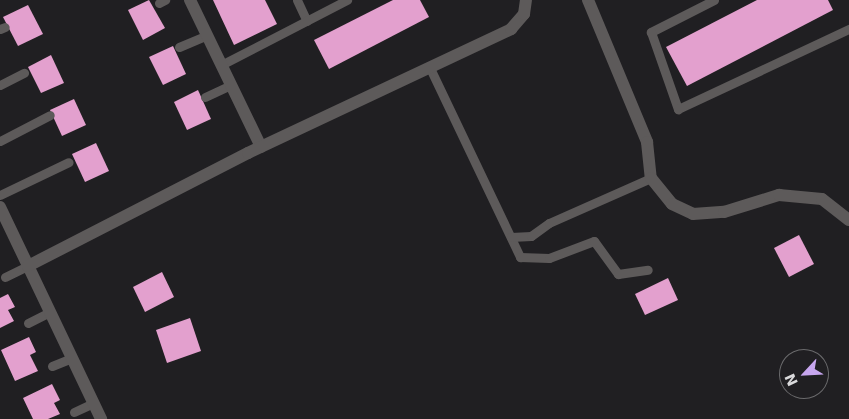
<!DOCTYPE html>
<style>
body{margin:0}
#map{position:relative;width:849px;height:419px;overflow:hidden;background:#201f22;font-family:"DejaVu Sans",sans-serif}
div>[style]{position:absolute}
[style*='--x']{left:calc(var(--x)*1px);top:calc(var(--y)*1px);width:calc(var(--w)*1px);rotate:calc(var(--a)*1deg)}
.building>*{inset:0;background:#e3a0ce}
.service>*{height:9px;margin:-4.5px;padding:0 4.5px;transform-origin:4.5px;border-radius:4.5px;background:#5d5a5a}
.minor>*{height:12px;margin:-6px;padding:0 6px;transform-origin:6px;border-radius:6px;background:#5d5a5a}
span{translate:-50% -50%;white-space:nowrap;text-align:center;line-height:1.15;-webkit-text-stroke:5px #201f22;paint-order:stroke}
.north{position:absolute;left:779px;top:349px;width:50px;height:50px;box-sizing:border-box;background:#201f22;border:1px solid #6a6a6c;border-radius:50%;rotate:245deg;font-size:14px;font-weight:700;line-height:20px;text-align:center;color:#dadadc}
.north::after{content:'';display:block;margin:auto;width:18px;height:22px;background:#c7a6ef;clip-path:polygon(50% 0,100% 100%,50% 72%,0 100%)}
</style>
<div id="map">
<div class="building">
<div style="clip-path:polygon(149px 0,165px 28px,143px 40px,128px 10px)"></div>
<div style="clip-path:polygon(213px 0,265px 0,277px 24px,234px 45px)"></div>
<div style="clip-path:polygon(393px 0,420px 0,429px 17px,329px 69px,314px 40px)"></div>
<div style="clip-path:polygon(757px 0,828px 0,833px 10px,687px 86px,666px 47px)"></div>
<div style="clip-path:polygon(28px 5px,43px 34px,18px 46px,3px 17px)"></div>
<div style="clip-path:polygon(173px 46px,186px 74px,163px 85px,149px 57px)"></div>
<div style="clip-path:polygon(51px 55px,64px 83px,41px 93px,28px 67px)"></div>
<div style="clip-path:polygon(198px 90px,211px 119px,187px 130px,174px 102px)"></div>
<div style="clip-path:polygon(74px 99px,86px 125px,62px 136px,50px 110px)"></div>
<div style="clip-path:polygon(96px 143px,109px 171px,85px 182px,72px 154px)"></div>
<div style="clip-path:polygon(799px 235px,814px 264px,789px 277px,774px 248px)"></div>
<div style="clip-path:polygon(162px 272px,174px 297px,145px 312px,133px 287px)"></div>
<div style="clip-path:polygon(668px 278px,678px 300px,645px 315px,635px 294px)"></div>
<div style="clip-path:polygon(8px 294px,15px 307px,8px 310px,14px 321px,0 328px,0 298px)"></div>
<div style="clip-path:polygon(190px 318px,201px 351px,167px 363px,156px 330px)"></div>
<div style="clip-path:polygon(29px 337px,36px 352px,30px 355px,38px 371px,15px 381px,1px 350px)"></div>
<div style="clip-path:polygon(52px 384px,60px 400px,54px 403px,60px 414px,48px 419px,33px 419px,23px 398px)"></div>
</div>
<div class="service">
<div style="--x:297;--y:0;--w:23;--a:65"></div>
<div style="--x:714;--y:0;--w:71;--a:153.1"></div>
<div style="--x:651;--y:32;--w:82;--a:70.7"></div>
<div style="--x:678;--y:109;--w:189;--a:-25.1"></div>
<div style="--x:159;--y:3;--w:7;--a:-27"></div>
<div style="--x:0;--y:29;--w:5;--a:-22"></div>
<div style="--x:179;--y:47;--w:30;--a:-23"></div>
<div style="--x:221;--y:65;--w:142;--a:-27.3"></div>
<div style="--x:429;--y:66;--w:212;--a:64.5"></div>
<div style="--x:520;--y:257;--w:29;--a:2"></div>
<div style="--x:549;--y:258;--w:48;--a:-20.7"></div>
<div style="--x:594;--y:241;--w:41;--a:54"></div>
<div style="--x:618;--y:274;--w:30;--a:-8"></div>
<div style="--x:0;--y:85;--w:27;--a:-27"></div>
<div style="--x:205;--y:97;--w:29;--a:-25"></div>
<div style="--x:0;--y:141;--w:56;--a:-27.5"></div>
<div style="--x:0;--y:195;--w:76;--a:-25.6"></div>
<div style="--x:511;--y:237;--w:20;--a:-3"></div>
<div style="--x:531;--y:236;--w:22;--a:-36"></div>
<div style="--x:549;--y:223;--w:111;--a:-23.8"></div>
<div style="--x:5;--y:277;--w:25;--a:-26"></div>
<div style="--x:28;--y:323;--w:25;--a:-27"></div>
<div style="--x:52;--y:366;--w:22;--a:-22"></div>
<div style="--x:74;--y:412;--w:21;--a:-25"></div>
</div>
<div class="minor">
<div style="--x:190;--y:0;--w:163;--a:64.2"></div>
<div style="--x:588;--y:0;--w:154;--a:67.4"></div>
<div style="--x:647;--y:142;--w:36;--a:84"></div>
<div style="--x:651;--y:178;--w:33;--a:51"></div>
<div style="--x:672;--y:204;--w:23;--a:25"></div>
<div style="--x:693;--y:214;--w:31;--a:-4"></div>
<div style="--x:724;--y:212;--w:58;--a:-17.2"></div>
<div style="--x:779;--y:195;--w:43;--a:5.3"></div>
<div style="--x:822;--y:199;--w:34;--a:38"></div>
<div style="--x:0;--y:207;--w:235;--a:64.5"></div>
<div style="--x:28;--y:266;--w:247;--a:-27.2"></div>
<div style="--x:248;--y:153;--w:291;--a:-25.2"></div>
<div style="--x:511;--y:29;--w:20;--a:-49"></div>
<div style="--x:524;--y:14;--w:14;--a:-82"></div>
</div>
<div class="north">N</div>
</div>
